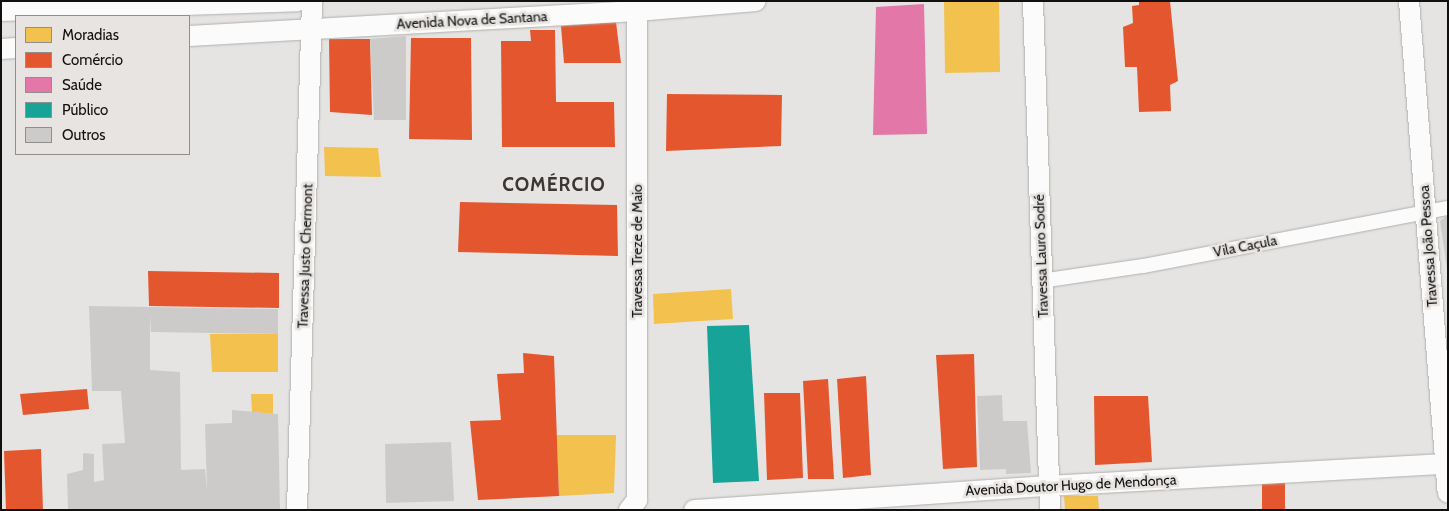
<!DOCTYPE html>
<meta charset="utf-8">
<style>
body{margin:0}
#map{position:relative;width:1449px;height:511px;overflow:hidden;background:#e6e4e2;font-family:Cabin,sans-serif}
div>[style]{position:absolute}
[style*='--x']{left:calc(var(--x)*1px);top:calc(var(--y)*1px);width:calc(var(--w)*1px);rotate:calc(var(--a)*1deg)}
.homes>*{inset:0;background:#f2c14e}
.shops>*{inset:0;background:#e4572e}
.health>*{inset:0;background:#e377a8}
.public>*{inset:0;background:#17a398}
.building>*{inset:0;background:#cdcbca}
.roads{filter:drop-shadow(0 0 1px #b1afae) drop-shadow(0 0 1px #b1afae)}
.street>*{height:14px;margin:-7px;padding:0 7px;transform-origin:7px;border-radius:7px;background:#fbfbfb}
.secondary>*{height:20px;margin:-10px;padding:0 10px;transform-origin:10px;border-radius:10px;background:#fbfbfb}
span{translate:-50% -50%;white-space:nowrap;text-align:center;line-height:1.15;-webkit-text-stroke:5px #e7e4e1;paint-order:stroke}
.street-label{font-size:14px;color:#11100f}
.district-label{font-size:19px;color:#3a3735;font-weight:700;letter-spacing:1px}
.frame{position:absolute;inset:0;border:2px solid #11100f;pointer-events:none}
.legend{position:absolute;left:15px;top:15px;width:175px;height:140px;box-sizing:border-box;background:#e7e4e1;border:1px solid #918f8d;margin:0;padding:6px 9px;list-style:none;font-size:15px;color:#11100f}
.legend li{display:flex;align-items:center;gap:10px;height:25px}
.legend b{width:25px;border:1px solid #918f8d}
</style>
<div id="map">
<div class="homes">
<div style="clip-path:polygon(944px 1px,999px 1px,1000px 72px,945px 73px)"></div>
<div style="clip-path:polygon(324px 147px,378px 148px,381px 177px,325px 176px)"></div>
<div style="clip-path:polygon(731px 289px,733px 319px,654px 324px,653px 294px)"></div>
<div style="clip-path:polygon(210px 334px,278px 334px,278px 372px,212px 372px)"></div>
<div style="clip-path:polygon(251px 394px,273px 394px,273px 414px,252px 412px)"></div>
<div style="clip-path:polygon(557px 435px,616px 435px,614px 493px,559px 496px)"></div>
<div style="clip-path:polygon(1064px 496px,1098px 496px,1099px 510px,1065px 510px)"></div>
</div>
<div class="shops">
<div style="clip-path:polygon(1139px 1px,1170px 1px,1178px 81px,1170px 85px,1171px 111px,1139px 112px,1137px 67px,1125px 67px,1123px 27px,1133px 23px,1132px 6px,1139px 5px)"></div>
<div style="clip-path:polygon(616px 22px,621px 63px,564px 63px,561px 26px)"></div>
<div style="clip-path:polygon(530px 30px,555px 30px,556px 102px,614px 102px,615px 147px,502px 147px,501px 41px,531px 41px)"></div>
<div style="clip-path:polygon(411px 38px,471px 38px,472px 140px,409px 139px)"></div>
<div style="clip-path:polygon(329px 39px,370px 39px,372px 115px,330px 112px)"></div>
<div style="clip-path:polygon(667px 94px,782px 95px,781px 146px,666px 151px)"></div>
<div style="clip-path:polygon(460px 202px,617px 205px,618px 256px,458px 252px)"></div>
<div style="clip-path:polygon(148px 271px,279px 273px,279px 308px,149px 306px)"></div>
<div style="clip-path:polygon(523px 353px,554px 356px,559px 496px,478px 500px,470px 421px,501px 420px,497px 374px,524px 373px)"></div>
<div style="clip-path:polygon(974px 354px,977px 467px,943px 469px,936px 355px)"></div>
<div style="clip-path:polygon(866px 376px,871px 475px,843px 478px,837px 379px)"></div>
<div style="clip-path:polygon(828px 379px,834px 479px,808px 479px,803px 381px)"></div>
<div style="clip-path:polygon(87px 389px,89px 409px,23px 415px,20px 394px)"></div>
<div style="clip-path:polygon(764px 393px,800px 393px,803px 478px,767px 480px)"></div>
<div style="clip-path:polygon(1094px 396px,1148px 396px,1152px 462px,1095px 465px)"></div>
<div style="clip-path:polygon(41px 449px,43px 510px,6px 510px,4px 451px)"></div>
<div style="clip-path:polygon(1285px 481px,1285px 510px,1262px 510px,1262px 482px)"></div>
</div>
<div class="health">
<div style="clip-path:polygon(924px 4px,927px 134px,873px 135px,876px 7px)"></div>
</div>
<div class="public">
<div style="clip-path:polygon(749px 325px,759px 481px,713px 483px,707px 326px)"></div>
</div>
<div class="building">
<div style="clip-path:polygon(406px 36px,406px 120px,374px 120px,370px 39px)"></div>
<div style="clip-path:polygon(1448px 215px,1448px 269px,1447px 269px,1440px 221px)"></div>
<div style="clip-path:polygon(89px 306px,278px 309px,278px 334px,151px 332px,150px 315px,150px 370px,180px 372px,181px 470px,205px 469px,207px 491px,205px 424px,232px 423px,232px 410px,278px 414px,280px 510px,68px 510px,67px 474px,83px 470px,83px 453px,94px 454px,94px 482px,104px 480px,102px 444px,125px 443px,121px 391px,92px 391px)"></div>
<div style="clip-path:polygon(1002px 395px,1003px 421px,1027px 421px,1031px 473px,1006px 474px,1006px 469px,980px 470px,977px 396px)"></div>
<div style="clip-path:polygon(451px 442px,454px 501px,386px 503px,385px 444px)"></div>
</div>
<div class="roads">
<div class="street">
<div style="--x:1041;--y:281;--w:103;--a:-8.4"></div>
<div style="--x:1143;--y:266;--w:310;--a:-10.8"></div>
</div>
<div class="secondary">
<div style="--x:1033;--y:1;--w:509;--a:88.09"></div>
<div style="--x:1409;--y:1;--w:493;--a:85.5"></div>
<div style="--x:1;--y:11;--w:297;--a:-1.9"></div>
<div style="--x:189;--y:36;--w:449;--a:-3.2"></div>
<div style="--x:637;--y:11;--w:119;--a:-4.8"></div>
<div style="--x:1;--y:49;--w:15;--a:-4"></div>
<div style="--x:297;--y:510;--w:509;--a:-88.31"></div>
<div style="--x:629;--y:510;--w:13;--a:-51"></div>
<div style="--x:637;--y:500;--w:499;--a:-90"></div>
<div style="--x:694;--y:510;--w:356;--a:-3.9"></div>
<div style="--x:1049;--y:486;--w:400;--a:-3.2"></div>
</div>
</div>
<div class="street-label">
<span style="left:472px;top:20px;rotate:-3deg">Avenida Nova de Santana</span>
<span style="left:1245px;top:246px;rotate:-11deg">Vila Caçula</span>
<span style="left:1428px;top:246px;rotate:-94deg">Travessa João Pessoa</span>
<span style="left:637px;top:251px;rotate:-90deg">Travessa Treze de Maio</span>
<span style="left:305px;top:256px;rotate:-88deg">Travessa Justo Chermont</span>
<span style="left:1041px;top:256px;rotate:-92deg">Travessa Lauro Sodré</span>
<span style="left:1071px;top:485px;rotate:-3deg">Avenida Doutor Hugo de Mendonça</span>
</div>
<div class="district-label">
<span style="left:554px;top:185px">COMÉRCIO</span>
</div>
<div class="frame"></div>
<ul class="legend">
<li><b style="height:14px;background:#f2c14e"></b>Moradias</li>
<li><b style="height:14px;background:#e4572e"></b>Comércio</li>
<li><b style="height:14px;background:#e377a8"></b>Saúde</li>
<li><b style="height:14px;background:#17a398"></b>Público</li>
<li><b style="height:14px;background:#cdcbca"></b>Outros</li>
</ul>
</div>
